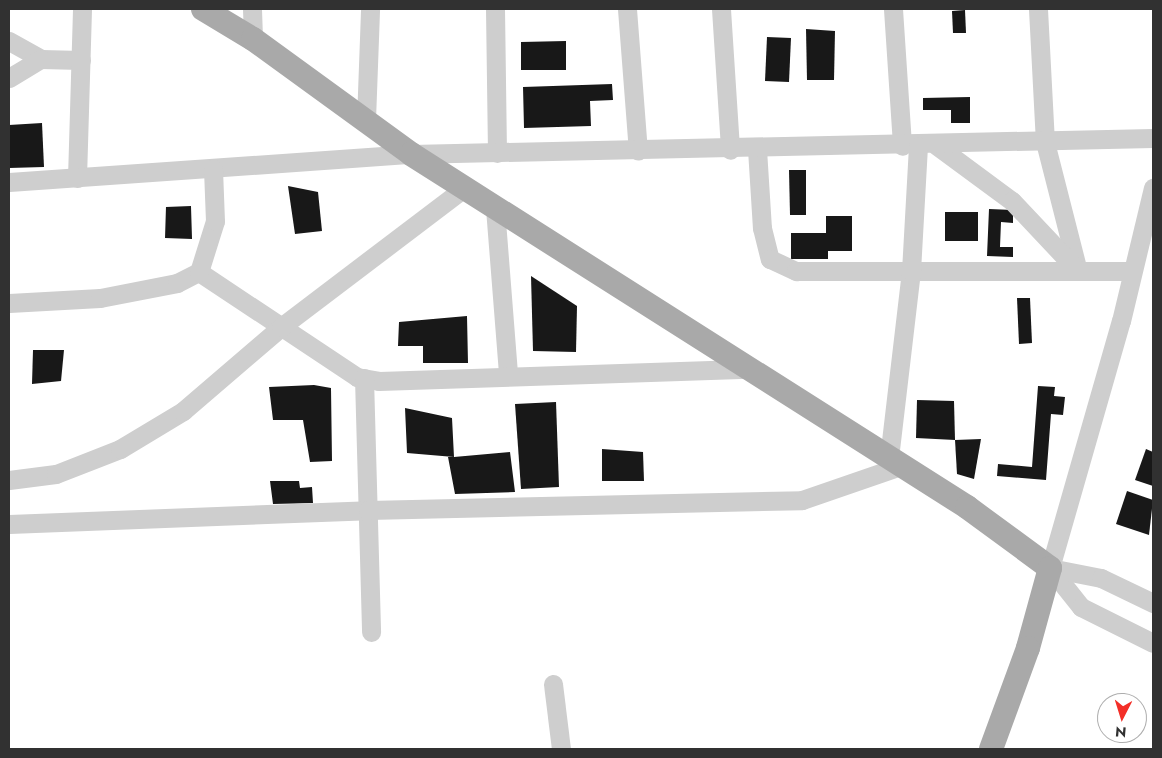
<!DOCTYPE html>
<style>
body{margin:0}
#map{position:relative;width:1162px;height:758px;overflow:hidden;background:#fff;font-family:Jost,sans-serif}
div>[style]{position:absolute}
[style*='--x']{left:calc(var(--x)*1px);top:calc(var(--y)*1px);width:calc(var(--w)*1px);rotate:calc(var(--a)*1deg)}
.building>*{inset:0;background:#181818}
.minor>*{height:19px;margin:-9.5px;padding:0 9.5px;transform-origin:9.5px;border-radius:9.5px;background:#cecece}
.major>*{height:24px;margin:-12px;padding:0 12px;transform-origin:12px;border-radius:12px;background:#a9a9a9}
span{translate:-50% -50%;white-space:nowrap;text-align:center;line-height:1.15;-webkit-text-stroke:5px #fff;paint-order:stroke}
.frame{position:absolute;inset:0;border:10px solid #313131;pointer-events:none}
.north{position:absolute;left:1097px;top:693px;width:50px;height:50px;box-sizing:border-box;background:#fff;border:1px solid #adadad;border-radius:50%;rotate:185deg;font-size:14px;font-weight:700;line-height:20px;text-align:center;color:#313131}
.north::after{content:'';display:block;margin:auto;width:18px;height:22px;background:#f32f28;clip-path:polygon(50% 0,100% 100%,50% 72%,0 100%)}
</style>
<div id="map">
<div class="building">
<div style="clip-path:polygon(965px 10px,966px 33px,953px 33px,952px 11px)"></div>
<div style="clip-path:polygon(806px 29px,835px 31px,834px 80px,807px 80px)"></div>
<div style="clip-path:polygon(767px 37px,791px 38px,789px 82px,765px 81px)"></div>
<div style="clip-path:polygon(566px 41px,566px 70px,521px 70px,521px 42px)"></div>
<div style="clip-path:polygon(612px 84px,613px 100px,590px 101px,591px 126px,524px 128px,523px 87px)"></div>
<div style="clip-path:polygon(970px 97px,970px 123px,951px 123px,951px 110px,923px 110px,923px 98px)"></div>
<div style="clip-path:polygon(42px 123px,44px 167px,9px 168px,9px 125px)"></div>
<div style="clip-path:polygon(789px 170px,806px 170px,806px 215px,790px 215px)"></div>
<div style="clip-path:polygon(288px 186px,318px 192px,322px 231px,295px 234px)"></div>
<div style="clip-path:polygon(191px 206px,192px 239px,165px 238px,166px 207px)"></div>
<div style="clip-path:polygon(989px 209px,1013px 210px,1013px 223px,1001px 222px,1000px 247px,1013px 247px,1013px 257px,987px 256px)"></div>
<div style="clip-path:polygon(945px 212px,978px 212px,978px 241px,945px 241px)"></div>
<div style="clip-path:polygon(826px 216px,852px 216px,852px 251px,828px 251px,828px 259px,791px 259px,791px 233px,826px 233px)"></div>
<div style="clip-path:polygon(531px 276px,577px 306px,576px 352px,533px 351px)"></div>
<div style="clip-path:polygon(1017px 298px,1030px 298px,1032px 343px,1019px 344px)"></div>
<div style="clip-path:polygon(467px 316px,468px 363px,423px 363px,423px 346px,398px 346px,399px 322px)"></div>
<div style="clip-path:polygon(33px 350px,64px 350px,61px 381px,32px 384px)"></div>
<div style="clip-path:polygon(314px 385px,331px 388px,332px 461px,310px 462px,303px 420px,273px 420px,269px 387px)"></div>
<div style="clip-path:polygon(1038px 386px,1055px 387px,1054px 396px,1065px 397px,1063px 415px,1051px 414px,1046px 480px,997px 476px,998px 464px,1032px 467px)"></div>
<div style="clip-path:polygon(917px 400px,954px 401px,955px 440px,916px 438px)"></div>
<div style="clip-path:polygon(556px 402px,559px 487px,521px 489px,515px 404px)"></div>
<div style="clip-path:polygon(405px 408px,452px 418px,454px 457px,510px 452px,515px 492px,455px 494px,448px 457px,454px 457px,407px 453px)"></div>
<div style="clip-path:polygon(981px 439px,974px 479px,957px 474px,955px 440px)"></div>
<div style="clip-path:polygon(602px 449px,643px 452px,644px 481px,602px 481px)"></div>
<div style="clip-path:polygon(1146px 449px,1153px 452px,1153px 486px,1135px 480px)"></div>
<div style="clip-path:polygon(270px 481px,299px 481px,300px 488px,312px 487px,313px 503px,273px 504px)"></div>
<div style="clip-path:polygon(1127px 491px,1153px 500px,1149px 535px,1116px 524px)"></div>
</div>
<div class="minor">
<div style="--x:252;--y:9;--w:30;--a:88"></div>
<div style="--x:495;--y:9;--w:144;--a:89.2"></div>
<div style="--x:627;--y:9;--w:142;--a:85.6"></div>
<div style="--x:721;--y:9;--w:141;--a:86.3"></div>
<div style="--x:893;--y:9;--w:137;--a:86.2"></div>
<div style="--x:1038;--y:9;--w:133;--a:87"></div>
<div style="--x:1045;--y:142;--w:133;--a:75.7"></div>
<div style="--x:9;--y:41;--w:37;--a:29"></div>
<div style="--x:41;--y:59;--w:40;--a:1.4"></div>
<div style="--x:9;--y:78;--w:37;--a:-31"></div>
<div style="--x:366;--y:120;--w:111;--a:-87.9"></div>
<div style="--x:936;--y:145;--w:94;--a:36.4"></div>
<div style="--x:1012;--y:201;--w:95;--a:46.7"></div>
<div style="--x:757;--y:149;--w:79;--a:86.4"></div>
<div style="--x:762;--y:228;--w:32;--a:76"></div>
<div style="--x:770;--y:259;--w:29;--a:25"></div>
<div style="--x:796;--y:271;--w:336;--a:0"></div>
<div style="--x:77;--y:178;--w:169;--a:-88.3"></div>
<div style="--x:9;--y:182;--w:403;--a:-4"></div>
<div style="--x:411;--y:154;--w:742;--a:-1.24"></div>
<div style="--x:495;--y:208;--w:167;--a:85.5"></div>
<div style="--x:199;--y:272;--w:190;--a:33.6"></div>
<div style="--x:357;--y:377;--w:22;--a:10"></div>
<div style="--x:379;--y:381;--w:369;--a:-1.9"></div>
<div style="--x:9;--y:303;--w:91;--a:-3.1"></div>
<div style="--x:100;--y:298;--w:78;--a:-11"></div>
<div style="--x:177;--y:283;--w:25;--a:-27"></div>
<div style="--x:199;--y:272;--w:53;--a:-72.6"></div>
<div style="--x:215;--y:221;--w:52;--a:-92.2"></div>
<div style="--x:364;--y:378;--w:254;--a:88.4"></div>
<div style="--x:889;--y:458;--w:188;--a:-83.3"></div>
<div style="--x:911;--y:271;--w:125;--a:-86.8"></div>
<div style="--x:9;--y:480;--w:47;--a:-7.3"></div>
<div style="--x:56;--y:474;--w:69;--a:-21.3"></div>
<div style="--x:120;--y:449;--w:74;--a:-31.1"></div>
<div style="--x:183;--y:411;--w:129;--a:-40.6"></div>
<div style="--x:281;--y:327;--w:230;--a:-37.2"></div>
<div style="--x:9;--y:524;--w:359;--a:-2.2"></div>
<div style="--x:368;--y:510;--w:434;--a:-1.3"></div>
<div style="--x:802;--y:500;--w:105;--a:-19"></div>
<div style="--x:1050;--y:568;--w:257;--a:-74"></div>
<div style="--x:1121;--y:321;--w:137;--a:-76.5"></div>
<div style="--x:1050;--y:568;--w:50;--a:51.5"></div>
<div style="--x:1081;--y:607;--w:80;--a:26.6"></div>
<div style="--x:1050;--y:568;--w:52;--a:11.1"></div>
<div style="--x:1101;--y:578;--w:58;--a:25.7"></div>
<div style="--x:553;--y:684;--w:65;--a:83"></div>
</div>
<div class="major">
<div style="--x:203;--y:9;--w:58;--a:31"></div>
<div style="--x:253;--y:39;--w:195;--a:36"></div>
<div style="--x:411;--y:154;--w:659;--a:32.41"></div>
<div style="--x:967;--y:507;--w:103;--a:36.3"></div>
<div style="--x:1050;--y:568;--w:83;--a:105.4"></div>
<div style="--x:1028;--y:648;--w:108;--a:110.1"></div>
</div>
<div class="frame"></div>
<div class="north">N</div>
</div>
